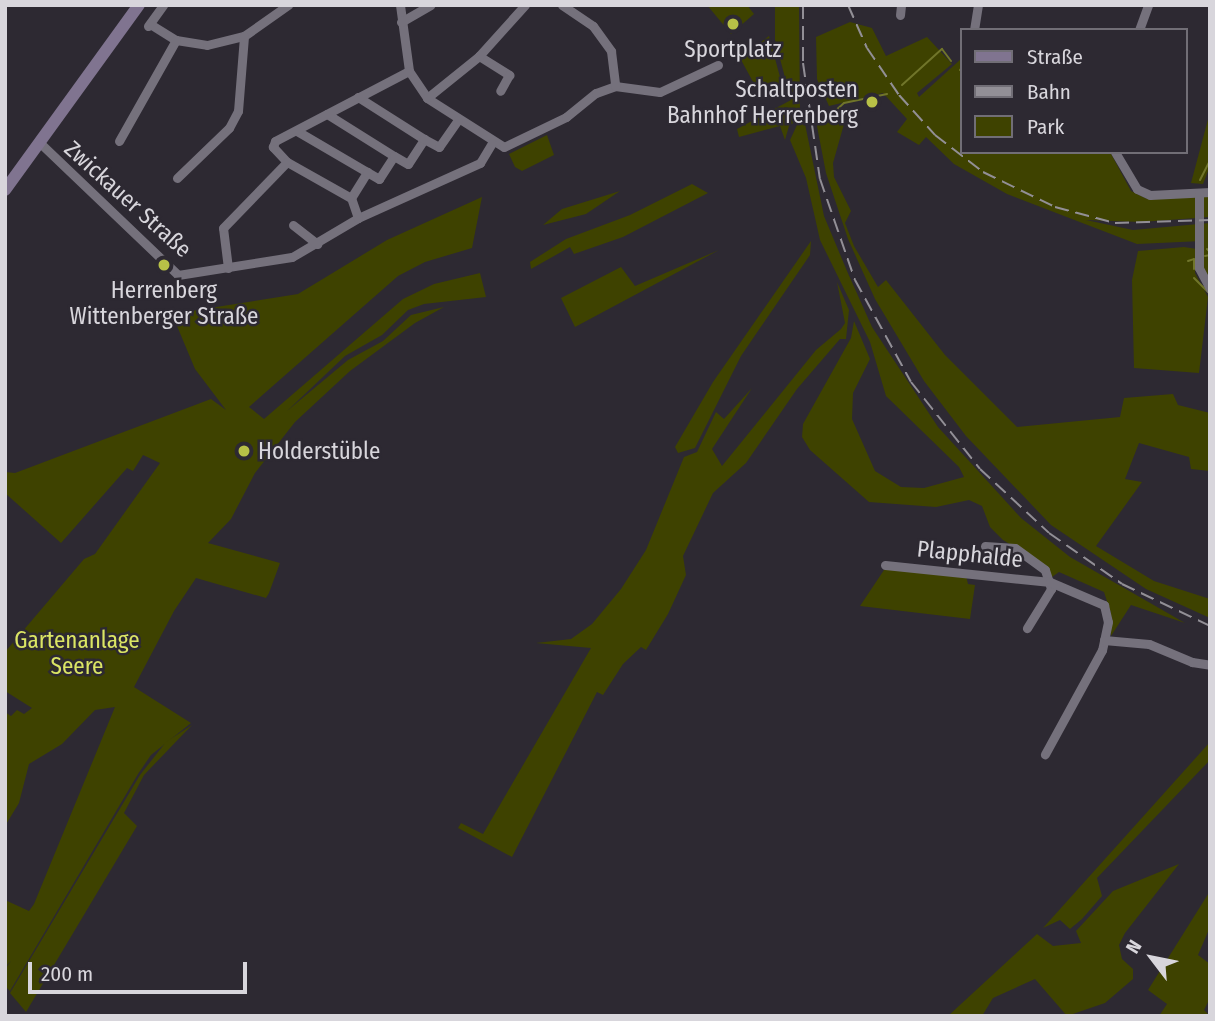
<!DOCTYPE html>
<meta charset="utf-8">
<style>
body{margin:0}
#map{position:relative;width:1215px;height:1021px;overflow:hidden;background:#2d2932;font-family:"Fira Sans Condensed",sans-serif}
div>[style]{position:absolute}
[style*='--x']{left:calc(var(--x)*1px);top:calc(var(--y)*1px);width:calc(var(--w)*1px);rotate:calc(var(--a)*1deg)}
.green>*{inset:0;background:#3e4200}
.stream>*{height:2px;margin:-1px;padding:0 1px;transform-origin:1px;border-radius:1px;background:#70752a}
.minor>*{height:9px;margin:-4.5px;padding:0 4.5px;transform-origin:4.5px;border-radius:4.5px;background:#75717c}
.secondary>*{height:12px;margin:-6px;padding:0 6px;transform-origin:6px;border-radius:6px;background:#807490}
.rail>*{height:2px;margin-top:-1px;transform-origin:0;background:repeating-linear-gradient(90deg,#928f96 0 14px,transparent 0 21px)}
.dots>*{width:19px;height:19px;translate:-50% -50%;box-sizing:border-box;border:4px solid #2d2932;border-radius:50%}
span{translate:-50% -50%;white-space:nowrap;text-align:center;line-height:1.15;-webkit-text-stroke:5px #2d2932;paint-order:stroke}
.poi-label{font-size:23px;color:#d8d6dc}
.right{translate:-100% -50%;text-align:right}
.left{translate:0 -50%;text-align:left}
.street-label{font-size:23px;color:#d8d6dc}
.park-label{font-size:23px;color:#dbe564}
.frame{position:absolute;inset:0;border:7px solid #d8d6dc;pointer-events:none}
.legend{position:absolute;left:960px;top:28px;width:228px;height:126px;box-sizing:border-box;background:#2d2932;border:2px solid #716e76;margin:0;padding:9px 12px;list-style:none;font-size:21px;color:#d8d6dc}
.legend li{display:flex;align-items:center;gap:14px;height:35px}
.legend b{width:35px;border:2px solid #716e76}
.north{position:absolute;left:1117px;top:923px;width:70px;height:70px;-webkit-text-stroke:5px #2d2932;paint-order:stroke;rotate:302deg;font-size:19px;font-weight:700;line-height:28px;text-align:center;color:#d8d6dc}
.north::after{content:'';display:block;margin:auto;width:24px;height:32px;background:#d8d6dc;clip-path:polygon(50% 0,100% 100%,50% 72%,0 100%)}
.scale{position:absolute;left:28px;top:962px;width:219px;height:32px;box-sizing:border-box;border:4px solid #d8d6dc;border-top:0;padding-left:9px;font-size:21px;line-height:24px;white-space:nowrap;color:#d8d6dc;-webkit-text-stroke:5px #2d2932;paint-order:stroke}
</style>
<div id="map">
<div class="green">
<div style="clip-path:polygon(707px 5px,747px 5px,754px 14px,731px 34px)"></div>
<div style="clip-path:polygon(775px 5px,799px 5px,800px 118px,789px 126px,785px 140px,780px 126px,739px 137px,737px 129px,791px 100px,775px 40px)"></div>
<div style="clip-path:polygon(850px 22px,872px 28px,886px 56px,927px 37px,952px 64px,917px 93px,919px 97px,961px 59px,961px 152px,1110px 152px,1131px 191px,1147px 199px,1210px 196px,1210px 217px,1141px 222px,1086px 220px,1133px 230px,1210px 223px,1210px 285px,1201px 262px,1202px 241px,1137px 244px,1007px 194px,954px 164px,926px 137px,919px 145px,897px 132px,907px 119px,883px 93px,829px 106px,817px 79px,816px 37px)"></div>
<div style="clip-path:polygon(769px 36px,784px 92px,772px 99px,768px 92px,758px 91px,740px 58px)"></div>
<div style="clip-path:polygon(1210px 112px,1210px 166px,1203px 184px,1191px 183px)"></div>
<div style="clip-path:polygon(846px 117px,833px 163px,834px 177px,851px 211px,845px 223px,854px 246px,878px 287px,886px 280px,945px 355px,1017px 427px,1120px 417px,1124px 398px,1173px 394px,1178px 405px,1210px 413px,1210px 471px,1191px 469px,1189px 457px,1139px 443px,1125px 479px,1142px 482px,1096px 546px,1154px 581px,1210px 599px,1210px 618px,1146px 589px,1051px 525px,966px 436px,924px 381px,875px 299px,848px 239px,826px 173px,816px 121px)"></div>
<div style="clip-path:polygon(805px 124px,824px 216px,847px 271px,872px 327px,938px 427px,1021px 518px,1070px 557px,1185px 623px,1131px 605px,1111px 636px,1111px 613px,1104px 592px,1059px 572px,1052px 577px,1047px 567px,1003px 540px,990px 527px,982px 506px,969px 500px,936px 507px,869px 502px,810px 450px,802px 437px,803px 424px,851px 338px,854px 321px,870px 359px,853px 393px,852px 419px,875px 471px,901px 487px,924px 488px,964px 477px,959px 467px,886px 396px,870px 342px,820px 240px,806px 178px,790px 140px,797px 125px)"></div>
<div style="clip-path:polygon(547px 135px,554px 155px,522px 171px,515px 167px,509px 154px)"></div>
<div style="clip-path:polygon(692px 184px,708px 193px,623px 237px,574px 254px,570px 247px,531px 269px,530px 262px,566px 239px,630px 215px)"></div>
<div style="clip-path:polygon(620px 191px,586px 214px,543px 225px,562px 209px)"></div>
<div style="clip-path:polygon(482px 197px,472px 248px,425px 262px,398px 276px,249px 407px,264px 419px,403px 299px,434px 284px,480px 273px,486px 297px,424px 304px,408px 310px,382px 335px,345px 356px,287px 411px,348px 360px,383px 341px,411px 315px,444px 307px,415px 323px,350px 371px,295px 422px,255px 473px,231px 519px,208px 543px,280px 563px,269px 593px,266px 598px,196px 578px,174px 611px,134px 687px,191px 723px,151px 755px,138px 774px,10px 991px,5px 986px,5px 969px,11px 961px,5px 967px,5px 900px,29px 911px,34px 904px,115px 707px,95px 710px,62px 744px,29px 764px,19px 803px,5px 826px,5px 712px,11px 716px,17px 710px,24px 714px,32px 708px,5px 691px,5px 652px,84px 559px,95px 554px,160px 463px,143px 455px,133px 471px,127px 468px,61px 543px,5px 493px,5px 472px,15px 473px,211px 399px,226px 410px,195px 369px,172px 314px,298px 294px,387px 240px)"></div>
<div style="clip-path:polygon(811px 241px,810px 255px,741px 356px,695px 448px,678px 453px,675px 447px,713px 382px)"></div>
<div style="clip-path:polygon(1184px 247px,1197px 249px,1195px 273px,1208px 297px,1199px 373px,1134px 368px,1132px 280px,1138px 251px)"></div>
<div style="clip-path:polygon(719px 250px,575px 327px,561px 298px,621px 267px,635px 286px)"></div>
<div style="clip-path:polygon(837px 282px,849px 310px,846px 339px,840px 339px,797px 389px,746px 463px,713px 493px,683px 556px,686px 575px,668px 614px,646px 650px,641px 647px,623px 664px,603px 695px,597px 692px,512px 857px,458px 828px,461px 823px,483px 834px,591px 648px,536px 643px,571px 639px,592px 624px,621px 589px,646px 550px,684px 457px,697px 452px,716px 412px,724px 419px,752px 388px,712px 449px,722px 466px,816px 350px,841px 329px,845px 323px)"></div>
<div style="clip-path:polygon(886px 567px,966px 576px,968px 584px,975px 585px,970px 619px,860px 606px)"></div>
<div style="clip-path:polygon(192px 725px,144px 775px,124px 813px,137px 826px,26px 1012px,10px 993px,140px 775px,166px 742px)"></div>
<div style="clip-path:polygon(1210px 742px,1210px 760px,1097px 878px,1102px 896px,1082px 919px,1070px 929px,1060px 920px,1043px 928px)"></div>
<div style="clip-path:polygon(1179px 864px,1125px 933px,1119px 945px,1122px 959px,1133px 969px,1133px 979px,1105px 1003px,1067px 1016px,1035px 979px,993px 998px,982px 1016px,948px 1016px,1037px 934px,1053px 946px,1081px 943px,1076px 931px,1113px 891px)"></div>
<div style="clip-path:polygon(1210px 891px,1210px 927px,1198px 955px,1210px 964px,1210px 998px,1204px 1010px,1210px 1016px,1159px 1016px,1167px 1004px,1148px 990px)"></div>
</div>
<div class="stream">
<div style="--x:960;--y:70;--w:1;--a:-45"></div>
<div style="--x:902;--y:85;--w:54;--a:-42"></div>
<div style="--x:942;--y:49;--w:15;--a:53"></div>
<div style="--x:834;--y:112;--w:13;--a:-42"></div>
<div style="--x:844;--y:103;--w:44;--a:-11.8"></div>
<div style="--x:819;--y:114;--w:7;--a:-8"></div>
<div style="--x:1200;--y:180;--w:22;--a:-63"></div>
<div style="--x:1207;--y:249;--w:4;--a:45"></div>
<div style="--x:1205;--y:256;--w:5;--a:-11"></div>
<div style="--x:1188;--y:261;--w:6;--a:-18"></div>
<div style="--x:1194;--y:259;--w:10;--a:90"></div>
<div style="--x:1194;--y:278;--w:23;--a:45"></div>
</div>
<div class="minor">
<div style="--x:400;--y:5;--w:67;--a:82.2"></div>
<div style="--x:409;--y:71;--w:32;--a:56"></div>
<div style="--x:427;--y:98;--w:91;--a:32.5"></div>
<div style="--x:504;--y:147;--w:69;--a:-25.8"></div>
<div style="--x:566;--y:117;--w:38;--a:-39"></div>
<div style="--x:596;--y:93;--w:20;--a:-20"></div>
<div style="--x:615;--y:86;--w:45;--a:7.6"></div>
<div style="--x:660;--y:92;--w:64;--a:-25"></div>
<div style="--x:562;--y:5;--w:37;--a:34"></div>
<div style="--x:593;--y:26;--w:31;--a:54"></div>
<div style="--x:611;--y:51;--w:35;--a:83"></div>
<div style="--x:900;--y:15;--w:10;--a:-84"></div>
<div style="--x:401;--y:22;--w:34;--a:-30"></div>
<div style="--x:150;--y:24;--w:31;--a:32"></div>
<div style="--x:176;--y:40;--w:31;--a:9"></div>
<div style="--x:207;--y:45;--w:38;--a:-14"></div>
<div style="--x:244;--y:36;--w:54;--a:-35.2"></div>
<div style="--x:148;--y:26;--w:26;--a:-54"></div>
<div style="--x:974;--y:30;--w:25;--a:-81"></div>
<div style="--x:1139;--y:30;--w:27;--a:-70"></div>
<div style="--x:479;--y:56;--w:36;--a:32"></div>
<div style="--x:509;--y:75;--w:18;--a:119"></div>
<div style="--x:358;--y:97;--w:78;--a:32.5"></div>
<div style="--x:427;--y:98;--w:67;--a:-38.9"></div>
<div style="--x:479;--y:56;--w:69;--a:-48"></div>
<div style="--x:327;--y:114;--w:79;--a:32.1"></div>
<div style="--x:297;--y:131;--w:81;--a:30.4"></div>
<div style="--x:119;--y:141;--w:116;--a:-60.6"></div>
<div style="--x:39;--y:142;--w:192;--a:43.7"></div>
<div style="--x:178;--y:275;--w:115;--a:-9"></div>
<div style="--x:292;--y:257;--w:77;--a:-30.6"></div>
<div style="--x:358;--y:218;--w:134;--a:-24.3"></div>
<div style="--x:480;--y:163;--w:23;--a:-59"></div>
<div style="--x:1115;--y:152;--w:43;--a:59.3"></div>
<div style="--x:1137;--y:189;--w:14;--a:25"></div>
<div style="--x:1150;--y:195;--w:60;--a:-2.9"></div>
<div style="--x:177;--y:178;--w:72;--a:-43.9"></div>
<div style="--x:229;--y:128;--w:19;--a:-62"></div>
<div style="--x:238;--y:111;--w:75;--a:-85.4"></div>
<div style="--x:1199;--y:193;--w:75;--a:90"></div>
<div style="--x:1199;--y:268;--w:24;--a:62"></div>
<div style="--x:351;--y:198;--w:31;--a:-58"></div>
<div style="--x:367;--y:172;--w:14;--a:30"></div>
<div style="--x:379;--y:179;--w:27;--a:-57"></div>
<div style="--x:394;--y:156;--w:16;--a:30"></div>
<div style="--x:408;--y:164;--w:30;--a:-57"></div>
<div style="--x:424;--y:139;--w:17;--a:28"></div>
<div style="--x:439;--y:147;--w:32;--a:-55"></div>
<div style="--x:358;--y:218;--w:21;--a:-109"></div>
<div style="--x:351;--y:198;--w:73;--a:-150.6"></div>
<div style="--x:287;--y:162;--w:21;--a:-133"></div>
<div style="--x:273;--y:147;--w:6;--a:-72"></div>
<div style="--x:275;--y:141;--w:151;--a:-27.6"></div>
<div style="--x:293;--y:225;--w:31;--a:38"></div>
<div style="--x:228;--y:268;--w:40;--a:-97.1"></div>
<div style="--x:223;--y:228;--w:92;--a:-45.9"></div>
<div style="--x:985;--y:546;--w:30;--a:4"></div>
<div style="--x:1015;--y:548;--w:37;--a:36"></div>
<div style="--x:1045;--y:570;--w:20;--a:72"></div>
<div style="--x:1051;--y:589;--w:46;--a:121.6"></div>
<div style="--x:885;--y:565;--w:166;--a:5.9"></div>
<div style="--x:1050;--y:582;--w:59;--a:23.1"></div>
<div style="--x:1104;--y:605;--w:17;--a:77"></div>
<div style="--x:1108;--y:622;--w:29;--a:102"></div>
<div style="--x:1102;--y:650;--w:119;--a:118.7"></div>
<div style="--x:1104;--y:640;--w:45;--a:5.1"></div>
<div style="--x:1149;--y:644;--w:47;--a:22.7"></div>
<div style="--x:1192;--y:662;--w:18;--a:9"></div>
</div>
<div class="secondary">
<div style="--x:5;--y:190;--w:228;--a:-54.1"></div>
</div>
<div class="rail">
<div style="--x:803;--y:5;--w:58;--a:90"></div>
<div style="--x:803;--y:63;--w:117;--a:81.7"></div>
<div style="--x:820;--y:179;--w:107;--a:70.9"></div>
<div style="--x:855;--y:280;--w:116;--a:61.2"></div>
<div style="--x:911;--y:382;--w:111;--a:51.6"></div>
<div style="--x:980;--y:469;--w:94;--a:42.8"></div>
<div style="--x:1049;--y:533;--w:89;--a:34.9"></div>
<div style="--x:1122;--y:584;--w:98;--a:25.5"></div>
<div style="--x:848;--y:5;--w:47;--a:66.2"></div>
<div style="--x:867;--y:48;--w:57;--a:55.8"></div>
<div style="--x:899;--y:95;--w:54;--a:48"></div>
<div style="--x:935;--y:135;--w:61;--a:37.6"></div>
<div style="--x:983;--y:172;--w:80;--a:25.9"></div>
<div style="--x:1055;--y:207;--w:62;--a:14.9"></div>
<div style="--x:1115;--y:223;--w:95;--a:-1.8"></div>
</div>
<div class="dots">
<div style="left:733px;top:24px;background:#b8c147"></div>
<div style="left:872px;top:102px;background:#b8c147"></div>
<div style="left:164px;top:265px;background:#b8c147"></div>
<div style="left:244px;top:451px;background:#b8c147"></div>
</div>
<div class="poi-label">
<span style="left:733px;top:49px">Sportplatz</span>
<span class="right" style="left:858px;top:102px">Schaltposten<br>Bahnhof Herrenberg</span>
<span style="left:164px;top:303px">Herrenberg<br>Wittenberger Straße</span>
<span class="left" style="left:258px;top:451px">Holderstüble</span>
</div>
<div class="street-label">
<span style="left:128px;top:199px;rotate:42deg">Zwickauer Straße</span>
<span style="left:970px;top:554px;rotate:6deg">Plapphalde</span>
</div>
<div class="park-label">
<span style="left:77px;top:653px">Gartenanlage<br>Seere</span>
</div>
<div class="frame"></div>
<ul class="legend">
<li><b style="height:9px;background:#807490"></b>Straße</li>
<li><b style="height:9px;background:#928f96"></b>Bahn</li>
<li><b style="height:19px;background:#3e4200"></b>Park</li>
</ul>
<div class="north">N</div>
<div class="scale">200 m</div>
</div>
